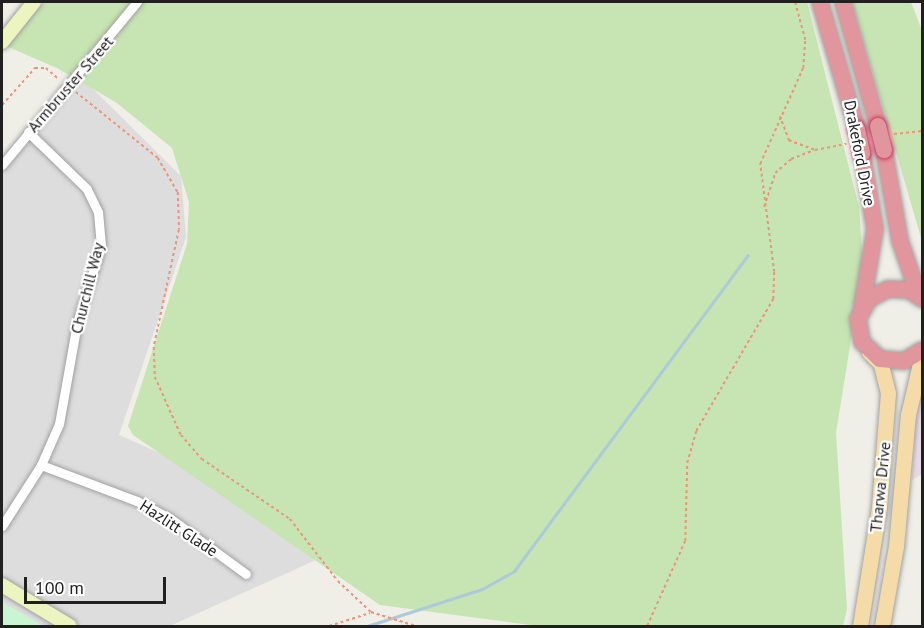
<!DOCTYPE html>
<style>
body{margin:0}
#map{position:relative;width:924px;height:628px;overflow:hidden;background:#efeee7;font-family:"PT Sans",sans-serif}
div>[style]{position:absolute}
[style*='--x']{left:calc(var(--x)*1px);top:calc(var(--y)*1px);width:calc(var(--w)*1px);rotate:calc(var(--a)*1deg)}
.residential>*{inset:0;background:#dedddd}
.industrial>*{inset:0;background:#e8dae4}
.grass>*{inset:0;background:#c6e5b2}
.park>*{inset:0;background:#c9f5d1}
.stream>*{height:3px;margin:-1.5px;padding:0 1.5px;transform-origin:1.5px;border-radius:1.5px;background:#accad9}
.path>*{height:1.5px;margin-top:-0.75px;transform-origin:0;background:repeating-linear-gradient(90deg,#ee927a 0 3px,transparent 0 6px)}
.roads{filter:drop-shadow(0 0 2px #a1a1a1) drop-shadow(0 0 2px #a1a1a1)}
.street>*{height:9px;margin:-4.5px;padding:0 4.5px;transform-origin:4.5px;border-radius:4.5px;background:#fff}
.secondary>*{height:14px;margin:-7px;padding:0 7px;transform-origin:7px;border-radius:7px;background:#ecf4c0}
.primary>*{height:15px;margin:-7.5px;padding:0 7.5px;transform-origin:7.5px;border-radius:7.5px;background:#f4dba8}
.highway>*{height:16px;margin:-8px;padding:0 8px;transform-origin:8px;border-radius:8px;background:#e0969c}
.bridges{filter:drop-shadow(0 0 2px #cc365a) drop-shadow(0 0 2px #cc365a)}
.highway-bridge>*{height:16px;margin:-8px;padding:0 8px;transform-origin:8px;border-radius:8px;background:#e0969c}
span{translate:-50% -50%;white-space:nowrap;text-align:center;line-height:1.15;-webkit-text-stroke:4.5px #fff;paint-order:stroke}
.street-label{font-size:16px;color:#202020}
.frame{position:absolute;inset:0;border:3px solid #202020;pointer-events:none}
.scale{position:absolute;left:24px;top:577px;width:142px;height:27px;box-sizing:border-box;border:3px solid #202020;border-top:0;padding-left:8px;font-size:18px;line-height:21px;white-space:nowrap;color:#202020;-webkit-text-stroke:4px #fff;paint-order:stroke}
</style>
<div id="map">
<div class="residential">
<div style="clip-path:polygon(84px 80px,181px 176px,186px 237px,119px 435px,244px 490px,318px 559px,170px 626px,43px 626px,2px 602px,2px 173px)"></div>
</div>
<div class="industrial">
<div style="clip-path:polygon(922px 378px,922px 474px,912px 480px,917px 404px)"></div>
</div>
<div class="grass">
<div style="clip-path:polygon(44px 2px,807px 2px,859px 207px,863px 265px,836px 433px,847px 609px,843px 626px,538px 626px,380px 605px,133px 435px,128px 426px,187px 244px,189px 202px,172px 148px,117px 103px,57px 68px,6px 46px)"></div>
<div style="clip-path:polygon(852px 2px,911px 2px,922px 31px,922px 241px)"></div>
</div>
<div class="park">
<div style="clip-path:polygon(2px 602px,43px 626px,2px 626px)"></div>
</div>
<div class="stream">
<div style="--x:367;--y:626;--w:121;--a:-17.8"></div>
<div style="--x:482;--y:589;--w:37;--a:-29"></div>
<div style="--x:514;--y:571;--w:393;--a:-53.5"></div>
</div>
<div class="path">
<div style="--x:76;--y:92;--w:105;--a:38.8"></div>
<div style="--x:158;--y:158;--w:39;--a:60"></div>
<div style="--x:178;--y:192;--w:38;--a:88"></div>
<div style="--x:179;--y:230;--w:120;--a:102.1"></div>
<div style="--x:154;--y:347;--w:30;--a:88"></div>
<div style="--x:155;--y:377;--w:64;--a:65.9"></div>
<div style="--x:181;--y:435;--w:32;--a:49"></div>
<div style="--x:202;--y:459;--w:107;--a:34.3"></div>
<div style="--x:290;--y:519;--w:78;--a:52.3"></div>
<div style="--x:338;--y:581;--w:45;--a:43.2"></div>
<div style="--x:371;--y:612;--w:47;--a:17.3"></div>
<div style="--x:2;--y:105;--w:50;--a:-48.3"></div>
<div style="--x:35;--y:68;--w:11;--a:0"></div>
<div style="--x:46;--y:68;--w:18;--a:41"></div>
<div style="--x:894;--y:134;--w:28;--a:-6"></div>
<div style="--x:815;--y:150;--w:32;--a:-11"></div>
<div style="--x:764;--y:207;--w:36;--a:-72"></div>
<div style="--x:775;--y:173;--w:21;--a:-41"></div>
<div style="--x:791;--y:159;--w:25;--a:-21"></div>
<div style="--x:814;--y:150;--w:27;--a:-160"></div>
<div style="--x:789;--y:141;--w:26;--a:-111"></div>
<div style="--x:329;--y:626;--w:43;--a:-17.6"></div>
<div style="--x:647;--y:626;--w:93;--a:-65.9"></div>
<div style="--x:685;--y:541;--w:78;--a:-88.5"></div>
<div style="--x:687;--y:463;--w:33;--a:-74"></div>
<div style="--x:696;--y:431;--w:153;--a:-59.7"></div>
<div style="--x:773;--y:299;--w:27;--a:-88"></div>
<div style="--x:774;--y:272;--w:109;--a:-97.4"></div>
<div style="--x:760;--y:164;--w:105;--a:-65.9"></div>
<div style="--x:803;--y:68;--w:28;--a:-86"></div>
<div style="--x:805;--y:40;--w:39;--a:-105"></div>
</div>
<div class="roads">
<div class="street">
<div style="--x:2;--y:165;--w:212;--a:-50.4"></div>
<div style="--x:41;--y:465;--w:103;--a:20.6"></div>
<div style="--x:137;--y:501;--w:38;--a:28"></div>
<div style="--x:171;--y:519;--w:93;--a:36.3"></div>
<div style="--x:2;--y:526;--w:72;--a:-57.4"></div>
<div style="--x:41;--y:465;--w:45;--a:-66.3"></div>
<div style="--x:59;--y:424;--w:103;--a:-79.9"></div>
<div style="--x:77;--y:323;--w:81;--a:-72.7"></div>
<div style="--x:101;--y:246;--w:34;--a:-95"></div>
<div style="--x:98;--y:212;--w:25;--a:-116"></div>
<div style="--x:87;--y:189;--w:82;--a:-136"></div>
</div>
<div class="secondary">
<div style="--x:2;--y:42;--w:51;--a:-51.3"></div>
<div style="--x:2;--y:585;--w:79;--a:31.1"></div>
</div>
<div class="primary">
<div style="--x:860;--y:626;--w:121;--a:-80.9"></div>
<div style="--x:879;--y:507;--w:114;--a:-85.5"></div>
<div style="--x:888;--y:393;--w:30;--a:-104"></div>
<div style="--x:881;--y:364;--w:17;--a:-135"></div>
<div style="--x:882;--y:626;--w:81;--a:-80.1"></div>
<div style="--x:896;--y:546;--w:132;--a:-84.8"></div>
<div style="--x:908;--y:415;--w:62;--a:-76.9"></div>
</div>
<div class="highway">
<div style="--x:820;--y:2;--w:132;--a:73.8"></div>
<div style="--x:843;--y:2;--w:129;--a:74.2"></div>
<div style="--x:884;--y:150;--w:92;--a:80"></div>
<div style="--x:900;--y:241;--w:58;--a:70.9"></div>
<div style="--x:862;--y:153;--w:77;--a:80.3"></div>
<div style="--x:875;--y:229;--w:79;--a:99.5"></div>
<div style="--x:922;--y:299;--w:16;--a:-145"></div>
<div style="--x:909;--y:290;--w:21;--a:-177"></div>
<div style="--x:888;--y:289;--w:21;--a:152"></div>
<div style="--x:869;--y:299;--w:23;--a:119"></div>
<div style="--x:858;--y:319;--w:23;--a:80"></div>
<div style="--x:862;--y:342;--w:25;--a:43"></div>
<div style="--x:880;--y:359;--w:24;--a:5"></div>
<div style="--x:904;--y:361;--w:21;--a:-31"></div>
</div>
</div>
<div class="bridges">
<div class="highway-bridge">
<div style="--x:878;--y:126;--w:25;--a:76"></div>
<div style="--x:857;--y:129;--w:25;--a:78"></div>
</div>
</div>
<div class="street-label">
<span style="left:70px;top:84px;rotate:-49deg">Armbruster Street</span>
<span style="left:860px;top:153px;rotate:79deg">Drakeford Drive</span>
<span style="left:87px;top:288px;rotate:-76deg">Churchill Way</span>
<span style="left:880px;top:487px;rotate:-84deg">Tharwa Drive</span>
<span style="left:179px;top:528px;rotate:33deg">Hazlitt Glade</span>
</div>
<div class="frame"></div>
<div class="scale">100 m</div>
</div>
